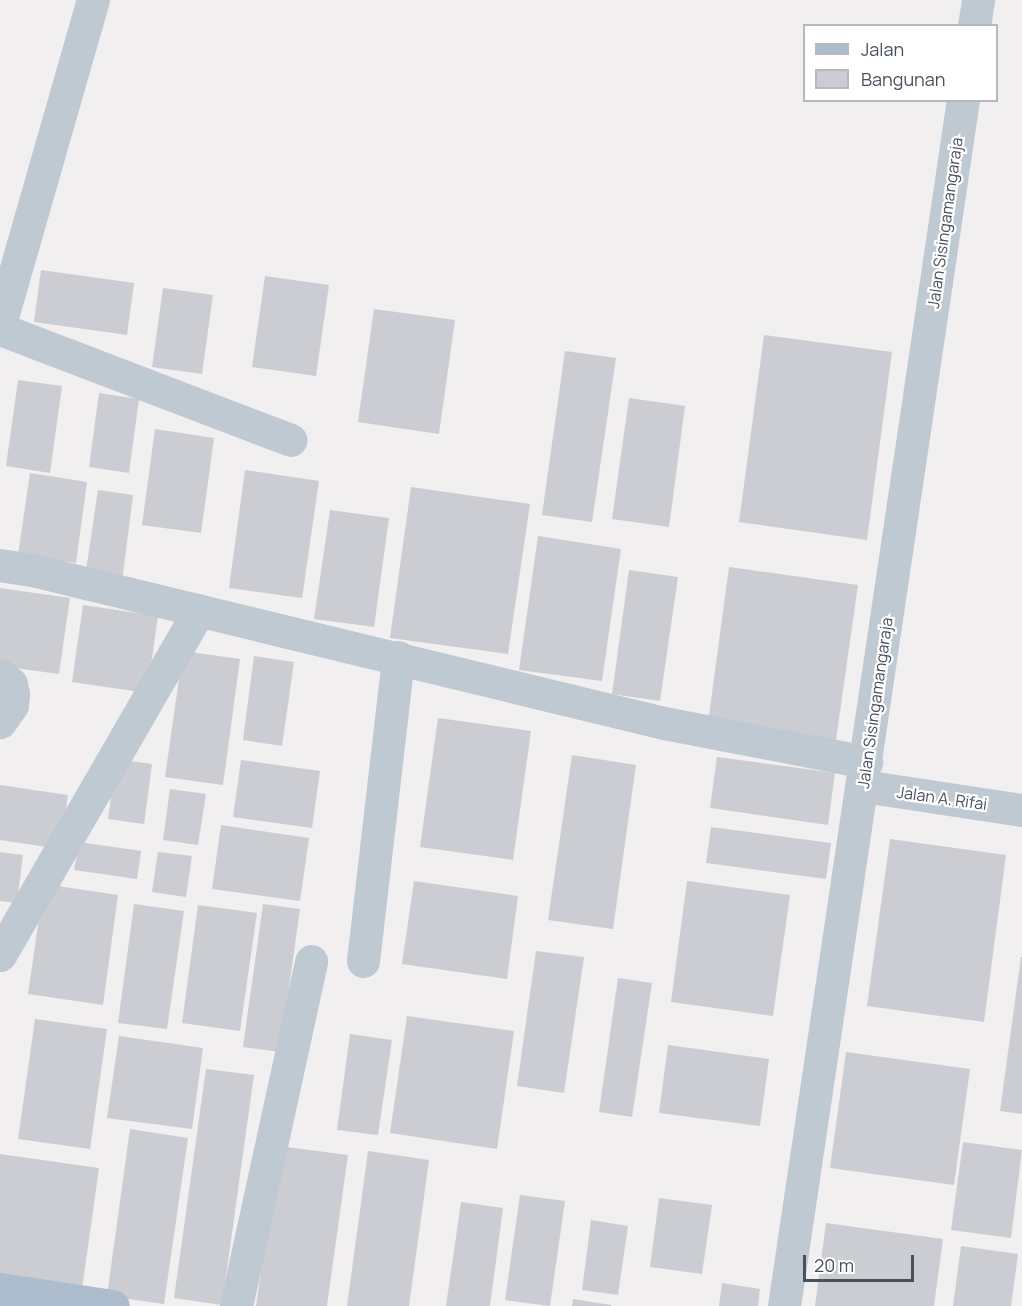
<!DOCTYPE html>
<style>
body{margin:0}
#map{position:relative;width:1022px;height:1306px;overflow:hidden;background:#f1efef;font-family:Manrope,sans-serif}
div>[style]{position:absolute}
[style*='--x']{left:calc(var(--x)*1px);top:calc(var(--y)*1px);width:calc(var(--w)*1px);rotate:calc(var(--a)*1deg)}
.building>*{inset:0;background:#cbcdd3}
.minor>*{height:33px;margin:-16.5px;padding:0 16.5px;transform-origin:16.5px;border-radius:16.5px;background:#bfc9d1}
.major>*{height:33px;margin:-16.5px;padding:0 16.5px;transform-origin:16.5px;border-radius:16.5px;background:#aebdce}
span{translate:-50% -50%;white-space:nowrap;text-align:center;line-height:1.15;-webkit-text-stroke:4.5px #fff;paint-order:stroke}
.street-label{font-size:16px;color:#47515c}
.legend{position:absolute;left:803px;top:24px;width:195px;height:78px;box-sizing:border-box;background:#fff;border:2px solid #b5b9be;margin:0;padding:8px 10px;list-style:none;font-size:18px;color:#47515c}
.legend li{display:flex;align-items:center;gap:12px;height:30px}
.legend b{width:30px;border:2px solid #b5b9be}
.scale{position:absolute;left:803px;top:1255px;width:111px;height:27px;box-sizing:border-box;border:3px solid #47515c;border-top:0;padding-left:8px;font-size:18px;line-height:21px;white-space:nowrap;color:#47515c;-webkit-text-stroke:4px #fff;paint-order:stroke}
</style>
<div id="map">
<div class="building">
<div style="clip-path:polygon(41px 270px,134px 283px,127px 335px,34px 322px)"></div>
<div style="clip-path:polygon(265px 276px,329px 285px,316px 376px,252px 367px)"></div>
<div style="clip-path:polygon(163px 288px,213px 295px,202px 374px,152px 367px)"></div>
<div style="clip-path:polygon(374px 309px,455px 320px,439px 434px,358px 422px)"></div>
<div style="clip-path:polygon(764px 335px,892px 352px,867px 540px,739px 522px)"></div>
<div style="clip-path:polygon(565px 351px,616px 358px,592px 522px,542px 515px)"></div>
<div style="clip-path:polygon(18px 380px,62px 386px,50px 473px,6px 466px)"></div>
<div style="clip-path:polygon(99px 393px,139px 399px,129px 473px,89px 467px)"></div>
<div style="clip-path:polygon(629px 398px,685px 406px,669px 527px,612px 519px)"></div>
<div style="clip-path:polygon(155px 429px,214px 438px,201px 533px,142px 525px)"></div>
<div style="clip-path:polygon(245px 470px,319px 481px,302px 598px,229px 588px)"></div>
<div style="clip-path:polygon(30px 473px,87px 482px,76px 563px,18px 555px)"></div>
<div style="clip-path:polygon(411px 487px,530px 504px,508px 654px,390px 638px)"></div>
<div style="clip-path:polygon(98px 490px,133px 495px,122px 582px,85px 577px)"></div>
<div style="clip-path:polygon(330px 510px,389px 518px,374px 627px,314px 619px)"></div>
<div style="clip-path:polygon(538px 536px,621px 549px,602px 681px,519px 670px)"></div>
<div style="clip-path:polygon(729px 567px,858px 585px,836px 740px,708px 723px)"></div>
<div style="clip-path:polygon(629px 570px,678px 577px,660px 701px,612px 694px)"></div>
<div style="clip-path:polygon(0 588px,70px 598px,59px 674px,0 666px)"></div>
<div style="clip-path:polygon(83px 605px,158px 616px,147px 693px,72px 682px)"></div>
<div style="clip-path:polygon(183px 651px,240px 659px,223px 785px,165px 777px)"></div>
<div style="clip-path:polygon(254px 656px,294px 662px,282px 746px,243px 740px)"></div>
<div style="clip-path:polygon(438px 718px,531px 731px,513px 860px,420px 847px)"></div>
<div style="clip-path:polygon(572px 755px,636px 765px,613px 929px,548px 920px)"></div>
<div style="clip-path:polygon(717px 757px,835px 773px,828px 825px,710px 808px)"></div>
<div style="clip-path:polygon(116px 759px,152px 764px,144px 824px,108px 819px)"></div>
<div style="clip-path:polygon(241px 760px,320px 771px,312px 828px,233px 817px)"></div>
<div style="clip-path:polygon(0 785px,68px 795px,60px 849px,0 840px)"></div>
<div style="clip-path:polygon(170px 789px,206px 794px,198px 845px,163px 840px)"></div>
<div style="clip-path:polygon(221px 825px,309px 838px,300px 901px,212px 889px)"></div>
<div style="clip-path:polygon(711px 827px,831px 843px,826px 879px,706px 863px)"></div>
<div style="clip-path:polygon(890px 839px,1006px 855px,984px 1022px,867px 1006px)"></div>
<div style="clip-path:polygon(79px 842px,141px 851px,137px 879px,74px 870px)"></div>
<div style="clip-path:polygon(0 852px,23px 855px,17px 903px,0 901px)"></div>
<div style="clip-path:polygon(158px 852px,192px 856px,186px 897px,152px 892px)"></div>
<div style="clip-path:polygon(414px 881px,518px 896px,507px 979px,402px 964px)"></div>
<div style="clip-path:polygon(687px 881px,790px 895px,773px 1016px,671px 1002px)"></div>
<div style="clip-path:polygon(44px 884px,118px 895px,103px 1005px,28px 994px)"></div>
<div style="clip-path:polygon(134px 904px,184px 911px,167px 1029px,118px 1023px)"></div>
<div style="clip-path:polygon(263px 904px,300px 909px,280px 1052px,243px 1047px)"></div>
<div style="clip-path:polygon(198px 905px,257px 913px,240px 1031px,182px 1023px)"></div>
<div style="clip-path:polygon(536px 951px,584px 957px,564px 1093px,517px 1086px)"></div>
<div style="clip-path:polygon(1021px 957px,1022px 957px,1022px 1114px,1000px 1111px)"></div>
<div style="clip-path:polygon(618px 978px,652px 983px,632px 1117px,599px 1112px)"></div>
<div style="clip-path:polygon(407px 1016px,514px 1031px,497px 1149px,390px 1133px)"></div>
<div style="clip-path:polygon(35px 1019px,107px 1029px,90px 1149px,18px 1139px)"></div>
<div style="clip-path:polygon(350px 1034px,392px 1040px,378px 1135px,337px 1130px)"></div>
<div style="clip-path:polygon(119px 1036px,203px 1048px,192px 1129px,107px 1118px)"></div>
<div style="clip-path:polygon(668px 1045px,769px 1059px,760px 1126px,659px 1113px)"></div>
<div style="clip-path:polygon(846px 1052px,970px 1069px,954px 1185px,830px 1168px)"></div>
<div style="clip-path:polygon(206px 1069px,254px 1075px,222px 1305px,174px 1298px)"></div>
<div style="clip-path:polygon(130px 1129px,188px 1138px,164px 1304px,107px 1296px)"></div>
<div style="clip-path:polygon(963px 1142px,1022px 1150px,1011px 1238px,951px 1230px)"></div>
<div style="clip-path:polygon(279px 1146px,348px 1155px,327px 1306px,256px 1306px)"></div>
<div style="clip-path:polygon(368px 1151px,429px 1160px,409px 1306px,347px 1306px)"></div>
<div style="clip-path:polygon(0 1154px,99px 1168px,82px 1289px,0 1277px)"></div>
<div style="clip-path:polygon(520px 1195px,565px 1201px,550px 1306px,505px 1300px)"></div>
<div style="clip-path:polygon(659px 1198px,712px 1205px,702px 1274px,650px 1267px)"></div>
<div style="clip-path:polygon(461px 1202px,503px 1208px,490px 1306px,446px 1306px)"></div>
<div style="clip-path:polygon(591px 1220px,628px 1226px,618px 1295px,582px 1290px)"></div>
<div style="clip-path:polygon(826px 1223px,943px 1239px,934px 1306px,815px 1306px)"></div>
<div style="clip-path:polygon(961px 1246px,1018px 1254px,1011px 1306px,953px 1306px)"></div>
<div style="clip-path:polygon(722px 1283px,760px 1289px,758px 1306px,719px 1306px)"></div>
<div style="clip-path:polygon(573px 1299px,611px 1305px,611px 1306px,572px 1306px)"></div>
</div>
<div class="minor">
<div style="--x:974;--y:26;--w:26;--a:-81"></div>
<div style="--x:0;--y:324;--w:337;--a:-74"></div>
<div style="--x:0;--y:329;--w:311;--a:20.9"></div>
<div style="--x:0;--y:565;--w:36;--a:9"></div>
<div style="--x:36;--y:571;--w:646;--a:13.61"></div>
<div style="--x:664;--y:723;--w:206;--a:10.9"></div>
<div style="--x:0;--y:675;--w:14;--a:39"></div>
<div style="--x:11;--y:684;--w:10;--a:79"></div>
<div style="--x:13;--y:694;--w:11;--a:95"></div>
<div style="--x:12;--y:705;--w:21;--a:125"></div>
<div style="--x:863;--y:786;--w:161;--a:8.6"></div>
<div style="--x:0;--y:955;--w:398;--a:-60"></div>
<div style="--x:363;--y:961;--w:306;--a:-83.4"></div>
<div style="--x:236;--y:1306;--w:353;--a:-77.7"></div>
<div style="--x:784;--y:1306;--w:1219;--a:-81.56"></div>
</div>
<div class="major">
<div style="--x:0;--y:1289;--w:114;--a:8.6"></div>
</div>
<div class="street-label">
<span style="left:945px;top:223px;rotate:-82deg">Jalan Sisingamangaraja</span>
<span style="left:875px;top:703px;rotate:-82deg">Jalan Sisingamangaraja</span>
<span style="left:942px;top:798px;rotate:8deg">Jalan A. Rifai</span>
</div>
<ul class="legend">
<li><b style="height:8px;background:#aebdce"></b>Jalan</li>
<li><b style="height:16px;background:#cbcdd3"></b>Bangunan</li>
</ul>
<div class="scale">20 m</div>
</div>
